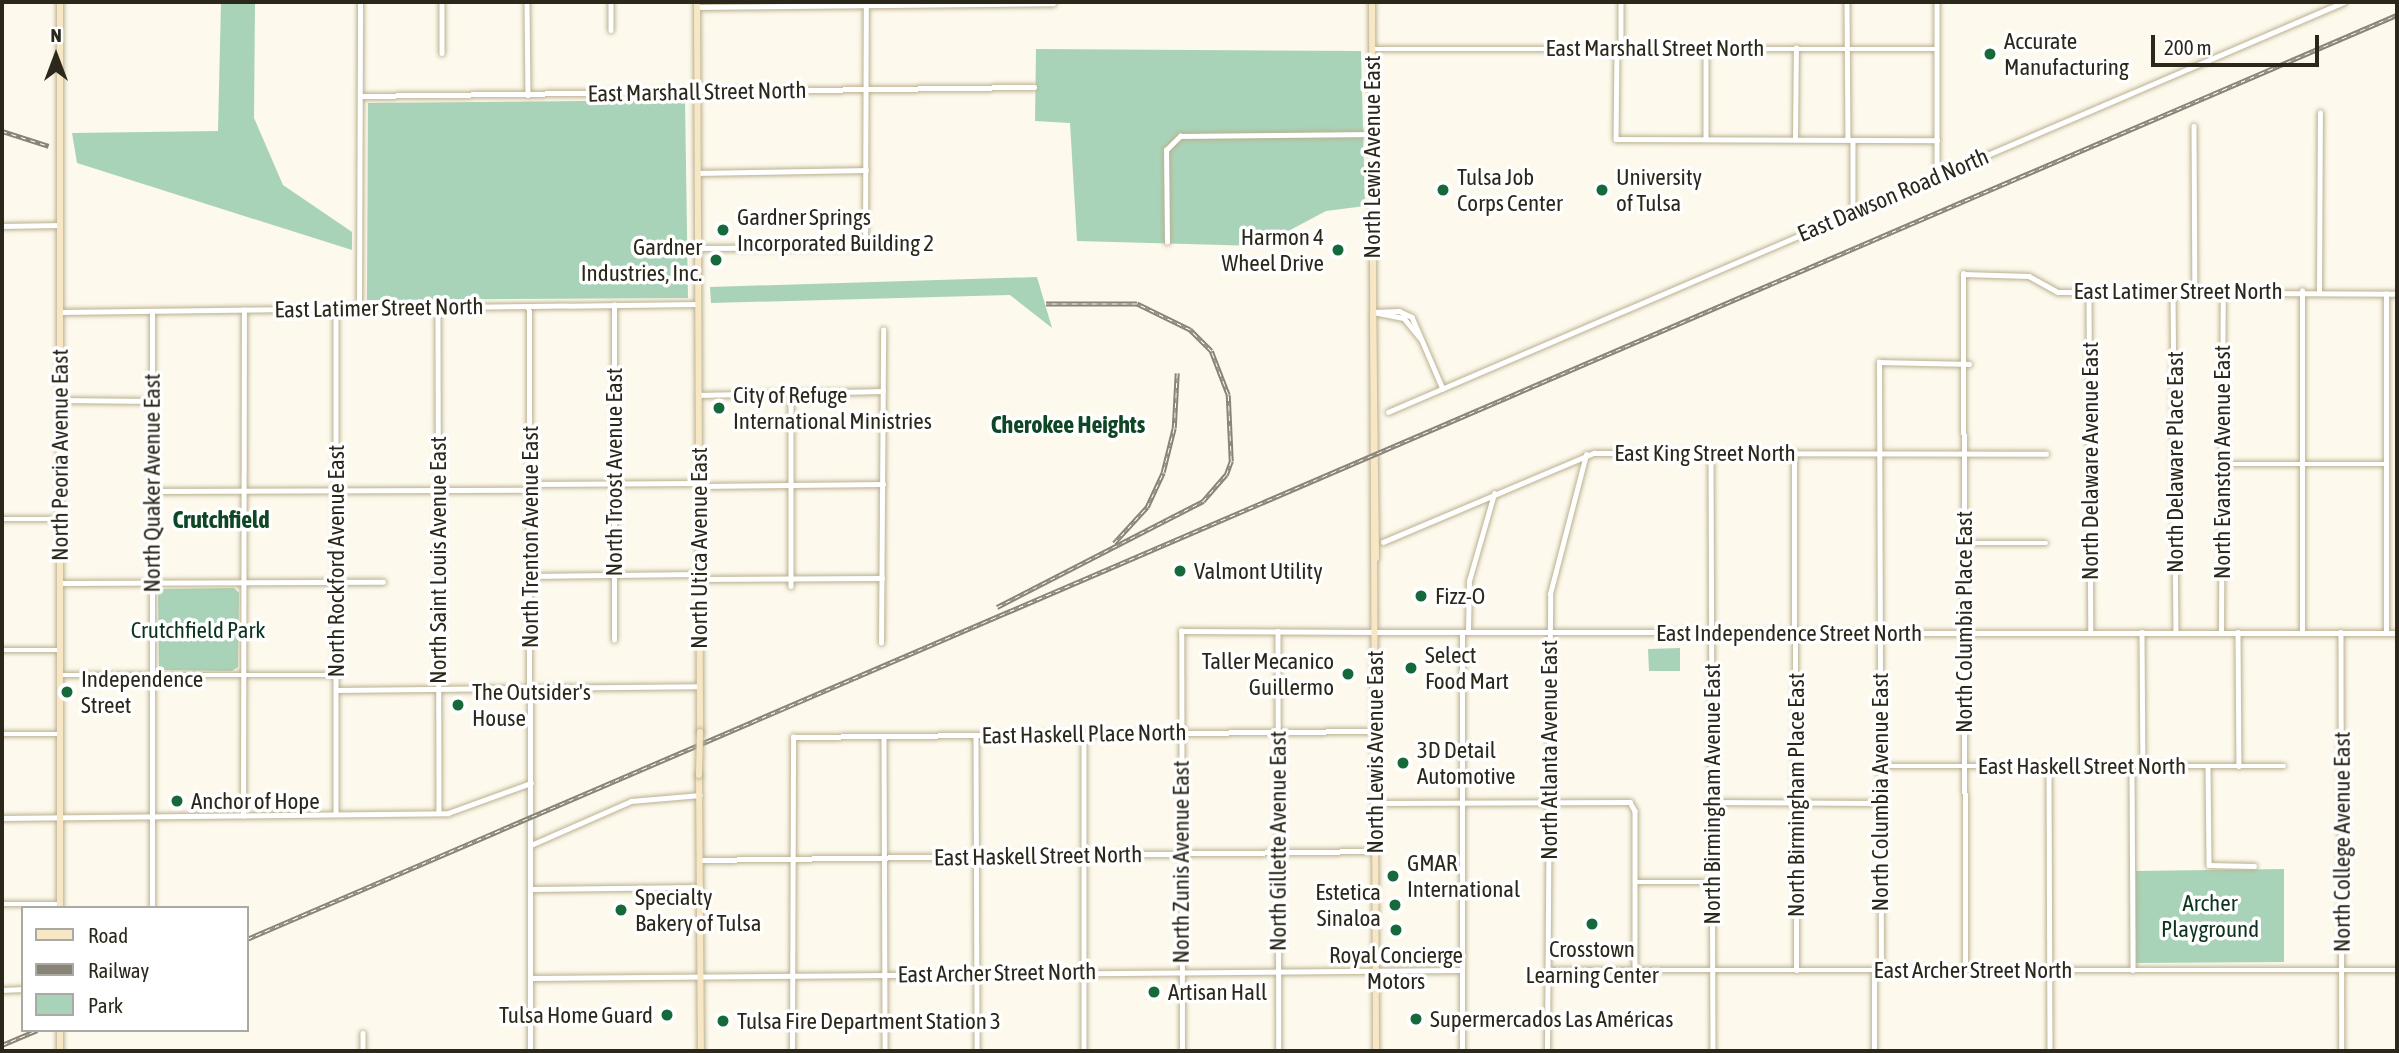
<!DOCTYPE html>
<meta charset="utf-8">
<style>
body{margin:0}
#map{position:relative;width:2399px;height:1053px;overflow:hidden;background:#fdf9ec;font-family:"Asap Condensed",sans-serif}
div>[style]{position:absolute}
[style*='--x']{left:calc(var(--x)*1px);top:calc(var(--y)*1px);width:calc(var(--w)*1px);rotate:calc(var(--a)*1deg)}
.green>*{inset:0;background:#a9d3b8}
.roads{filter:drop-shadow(0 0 2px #bab08f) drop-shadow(0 0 2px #bab08f)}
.minor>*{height:4.5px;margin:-2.25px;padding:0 2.25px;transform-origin:2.25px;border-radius:2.25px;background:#fff}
.tertiary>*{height:5px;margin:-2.5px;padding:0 2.5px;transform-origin:2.5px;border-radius:2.5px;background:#fff}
.secondary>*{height:6px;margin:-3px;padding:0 3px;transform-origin:3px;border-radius:3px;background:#f7e7c5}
.rail>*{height:4.5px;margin-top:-2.25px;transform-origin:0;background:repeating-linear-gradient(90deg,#fff 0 5px,#888477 0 10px);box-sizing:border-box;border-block:2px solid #888477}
.bridges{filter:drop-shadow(0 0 2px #bab08f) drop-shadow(0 0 2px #bab08f)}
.secondary-bridge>*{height:6px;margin:-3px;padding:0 3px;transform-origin:3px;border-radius:3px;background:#f7e7c5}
.dots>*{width:19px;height:19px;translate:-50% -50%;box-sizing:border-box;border:4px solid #fff;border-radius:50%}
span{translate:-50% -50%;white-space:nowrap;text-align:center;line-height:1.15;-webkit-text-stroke:7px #fff;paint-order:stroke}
.poi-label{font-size:23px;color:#2b271a}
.left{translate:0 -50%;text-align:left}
.right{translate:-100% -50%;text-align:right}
.street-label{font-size:23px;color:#2b271a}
.park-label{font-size:23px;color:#0b331e}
.neighbourhood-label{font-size:24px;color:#0e4626;font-weight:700}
.frame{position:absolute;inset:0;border:4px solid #2b271a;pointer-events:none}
.legend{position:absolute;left:21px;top:906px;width:228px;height:126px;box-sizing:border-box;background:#fff;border:2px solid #aaa9a3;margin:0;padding:9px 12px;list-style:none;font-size:21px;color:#2b271a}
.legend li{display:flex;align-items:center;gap:14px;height:35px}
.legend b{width:35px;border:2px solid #aaa9a3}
.north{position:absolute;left:21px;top:21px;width:70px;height:70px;-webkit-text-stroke:5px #fff;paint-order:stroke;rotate:0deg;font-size:19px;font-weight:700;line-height:28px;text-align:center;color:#2b271a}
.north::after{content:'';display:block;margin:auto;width:24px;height:32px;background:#2b271a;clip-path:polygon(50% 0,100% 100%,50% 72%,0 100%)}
.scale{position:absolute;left:2151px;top:35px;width:168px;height:32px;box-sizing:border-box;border:4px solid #2b271a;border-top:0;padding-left:9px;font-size:21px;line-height:24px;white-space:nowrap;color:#2b271a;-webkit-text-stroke:5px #fff;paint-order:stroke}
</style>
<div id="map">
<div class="green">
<div style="clip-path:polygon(221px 2px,255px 2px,254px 118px,283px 185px,352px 232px,352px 250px,77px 163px,72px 133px,218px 131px)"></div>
<div style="clip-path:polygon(1036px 49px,1361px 51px,1365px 206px,1326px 211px,1260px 246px,1077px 241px,1070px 123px,1035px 121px)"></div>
<div style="clip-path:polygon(685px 100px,688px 298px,367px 300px,368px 103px)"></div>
<div style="clip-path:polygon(1037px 277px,1052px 328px,1010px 295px,711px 303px,710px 287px)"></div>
<div style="clip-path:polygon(234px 588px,239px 593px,238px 667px,232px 671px,159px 670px,158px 589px)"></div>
<div style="clip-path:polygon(1680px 648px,1680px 671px,1649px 671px,1648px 649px)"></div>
<div style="clip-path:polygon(2284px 869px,2284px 962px,2136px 963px,2136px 871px)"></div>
</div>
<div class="roads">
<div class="minor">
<div style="--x:442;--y:2;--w:51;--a:90"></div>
<div style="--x:527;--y:2;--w:93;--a:89.4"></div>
<div style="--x:611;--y:2;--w:28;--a:90"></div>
<div style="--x:1621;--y:2;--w:46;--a:90"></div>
<div style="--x:1847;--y:2;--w:136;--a:89.6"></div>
<div style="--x:1937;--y:2;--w:175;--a:90"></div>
<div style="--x:697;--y:7;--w:356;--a:-0.6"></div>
<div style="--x:1617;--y:48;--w:91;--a:90.6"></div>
<div style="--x:1616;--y:139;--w:321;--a:0.2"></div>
<div style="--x:1706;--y:48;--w:91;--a:90"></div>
<div style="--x:1372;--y:49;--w:565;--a:0"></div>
<div style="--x:360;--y:96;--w:674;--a:-0.77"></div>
<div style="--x:2194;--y:126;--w:165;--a:89.7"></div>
<div style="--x:1795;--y:137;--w:89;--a:-89.4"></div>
<div style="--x:1853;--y:140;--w:73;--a:90"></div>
<div style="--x:698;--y:173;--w:168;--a:-1"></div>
<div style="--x:2;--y:226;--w:58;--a:-1"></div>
<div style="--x:1167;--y:242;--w:92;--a:-90.6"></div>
<div style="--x:1166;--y:150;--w:20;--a:-45"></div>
<div style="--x:1180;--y:136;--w:192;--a:-0.6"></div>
<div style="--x:698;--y:248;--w:160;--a:-0.4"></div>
<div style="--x:858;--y:247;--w:9;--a:-36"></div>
<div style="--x:865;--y:242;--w:240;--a:-89.8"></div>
<div style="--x:2089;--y:291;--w:341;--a:89.7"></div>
<div style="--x:2173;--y:291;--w:341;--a:89.5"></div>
<div style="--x:2319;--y:291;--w:178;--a:-89.7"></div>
<div style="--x:529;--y:306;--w:745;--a:89.85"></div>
<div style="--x:359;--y:307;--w:305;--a:-89.8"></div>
<div style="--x:438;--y:307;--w:506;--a:89.89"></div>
<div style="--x:336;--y:308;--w:506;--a:90"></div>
<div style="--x:60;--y:312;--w:638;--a:-0.72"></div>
<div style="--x:1373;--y:312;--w:26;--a:-2"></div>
<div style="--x:1399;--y:311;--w:14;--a:25"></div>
<div style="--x:1412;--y:317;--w:78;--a:66.7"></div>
<div style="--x:1373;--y:312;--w:32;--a:11"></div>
<div style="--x:1404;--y:318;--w:26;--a:51"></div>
<div style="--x:791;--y:393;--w:193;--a:90"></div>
<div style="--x:698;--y:395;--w:185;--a:-1.2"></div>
<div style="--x:60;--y:400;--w:92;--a:0.6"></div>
<div style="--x:1388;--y:412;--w:1040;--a:-23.21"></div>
<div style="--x:1711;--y:453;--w:598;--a:89.81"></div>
<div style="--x:1794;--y:453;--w:517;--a:89.67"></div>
<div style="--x:2222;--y:464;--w:165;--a:0"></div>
<div style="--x:530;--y:484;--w:169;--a:-0.3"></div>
<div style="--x:699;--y:486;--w:184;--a:-0.6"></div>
<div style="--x:152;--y:491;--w:378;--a:-0.2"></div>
<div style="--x:2;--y:519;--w:58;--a:0"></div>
<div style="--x:1383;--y:542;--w:229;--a:-22.9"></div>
<div style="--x:1594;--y:453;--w:452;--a:0.1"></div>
<div style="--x:1964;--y:543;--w:82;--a:0"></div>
<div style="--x:531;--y:576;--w:168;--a:-0.7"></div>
<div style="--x:699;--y:579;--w:183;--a:-0.3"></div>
<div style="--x:60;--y:583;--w:323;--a:-0.2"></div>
<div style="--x:1278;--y:631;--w:420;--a:89.9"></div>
<div style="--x:1468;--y:632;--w:51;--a:-88.9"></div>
<div style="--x:1469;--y:581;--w:91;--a:-74"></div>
<div style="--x:2142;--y:632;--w:134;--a:89.6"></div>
<div style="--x:2221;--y:632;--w:341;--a:-89.7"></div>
<div style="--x:2238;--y:632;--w:134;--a:89.6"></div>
<div style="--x:2302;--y:632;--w:341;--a:-90"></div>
<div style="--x:2341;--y:632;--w:419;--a:89.9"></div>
<div style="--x:2386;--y:633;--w:339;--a:-90"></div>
<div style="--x:614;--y:640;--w:335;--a:-90"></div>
<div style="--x:881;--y:643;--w:313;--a:-89.6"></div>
<div style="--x:2;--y:650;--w:58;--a:0"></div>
<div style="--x:60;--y:675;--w:275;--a:0"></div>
<div style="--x:336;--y:690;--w:363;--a:-0.6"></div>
<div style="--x:2;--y:734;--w:58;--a:0"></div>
<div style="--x:1084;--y:734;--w:317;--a:90"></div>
<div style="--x:976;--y:735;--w:316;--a:89.8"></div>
<div style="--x:884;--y:736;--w:315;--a:89.8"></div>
<div style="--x:1880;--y:766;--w:404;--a:0"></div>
<div style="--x:2049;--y:766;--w:285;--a:89.8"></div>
<div style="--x:2132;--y:766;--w:204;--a:89.7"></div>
<div style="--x:2208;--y:766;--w:99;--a:89.4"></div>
<div style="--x:2209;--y:865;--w:45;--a:1.3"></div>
<div style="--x:1712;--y:802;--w:168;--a:0.3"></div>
<div style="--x:1375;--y:803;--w:255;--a:-0.2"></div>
<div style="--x:1630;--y:802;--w:10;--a:61"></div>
<div style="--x:1635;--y:811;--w:159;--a:90"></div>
<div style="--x:243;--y:816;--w:506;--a:-89.89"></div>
<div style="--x:2;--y:818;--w:446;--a:-0.6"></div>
<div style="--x:448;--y:813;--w:88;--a:-19.9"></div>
<div style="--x:531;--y:845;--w:109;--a:-23.7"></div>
<div style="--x:631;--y:801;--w:69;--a:-5"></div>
<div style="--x:700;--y:860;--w:676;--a:-0.76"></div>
<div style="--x:1635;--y:882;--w:77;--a:0"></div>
<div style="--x:531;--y:889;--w:169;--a:-0.7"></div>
<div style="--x:2;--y:904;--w:58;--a:0"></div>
<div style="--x:152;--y:908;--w:597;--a:-90"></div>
<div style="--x:1548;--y:970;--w:849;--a:0"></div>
<div style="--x:1881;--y:970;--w:608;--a:-90.19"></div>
<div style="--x:1879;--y:362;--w:90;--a:1.3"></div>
<div style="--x:1965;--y:970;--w:696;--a:-90.16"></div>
<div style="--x:1963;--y:274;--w:66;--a:1.7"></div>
<div style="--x:2029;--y:276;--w:33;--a:29"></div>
<div style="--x:2058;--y:292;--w:339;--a:0.3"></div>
<div style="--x:531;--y:978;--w:931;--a:-0.49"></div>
<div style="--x:363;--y:1033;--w:18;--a:90"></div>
<div style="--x:792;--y:1051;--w:314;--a:-89.8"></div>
<div style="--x:793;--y:737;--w:581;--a:-0.59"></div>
<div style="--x:1182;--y:1051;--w:420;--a:-90.1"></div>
<div style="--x:1181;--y:631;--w:193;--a:0.3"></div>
<div style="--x:1462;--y:1051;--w:418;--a:-90"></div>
<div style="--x:1547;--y:1051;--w:457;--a:-89.6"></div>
<div style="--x:1550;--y:594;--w:144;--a:-75.5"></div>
<div style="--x:1874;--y:1051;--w:81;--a:-90"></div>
</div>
<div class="tertiary">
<div style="--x:1374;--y:632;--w:1023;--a:0.06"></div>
<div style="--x:2;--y:990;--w:21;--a:-3"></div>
</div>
<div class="secondary">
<div style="--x:697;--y:2;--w:730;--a:89.76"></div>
<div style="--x:1372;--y:2;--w:1049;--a:89.78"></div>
<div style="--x:1373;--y:312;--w:246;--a:89.3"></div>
<div style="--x:699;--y:775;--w:276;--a:89.6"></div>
<div style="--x:60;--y:908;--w:906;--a:-90"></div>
<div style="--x:60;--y:1030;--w:21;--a:90"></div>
</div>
</div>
<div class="rail">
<div style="--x:2;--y:131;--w:49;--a:17.7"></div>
<div style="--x:1114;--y:543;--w:49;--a:-47.5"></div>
<div style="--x:1147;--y:507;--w:38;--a:-65"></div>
<div style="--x:1163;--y:472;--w:45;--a:-76"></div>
<div style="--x:1174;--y:428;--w:55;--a:-86.9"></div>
<div style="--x:997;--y:607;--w:232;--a:-27.2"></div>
<div style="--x:1203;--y:501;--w:35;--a:-49"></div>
<div style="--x:1226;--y:475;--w:15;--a:-70"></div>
<div style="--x:1231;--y:461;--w:66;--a:-92.6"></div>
<div style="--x:1228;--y:395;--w:47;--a:-111.1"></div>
<div style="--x:1211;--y:351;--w:30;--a:-135"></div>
<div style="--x:1190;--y:330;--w:59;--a:-153.9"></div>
<div style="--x:1137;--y:304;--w:91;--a:180"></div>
<div style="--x:247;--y:939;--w:2340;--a:-23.26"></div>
<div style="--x:2;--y:1045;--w:38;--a:-23"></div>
</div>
<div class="bridges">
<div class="secondary-bridge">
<div style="--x:699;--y:775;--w:43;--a:-88.7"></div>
</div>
</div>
<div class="dots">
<div style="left:1990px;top:54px;background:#16693a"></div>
<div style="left:1443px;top:190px;background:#16693a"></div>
<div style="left:1602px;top:190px;background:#16693a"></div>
<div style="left:723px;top:230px;background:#16693a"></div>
<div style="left:1338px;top:250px;background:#16693a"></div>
<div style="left:716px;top:260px;background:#16693a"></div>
<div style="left:719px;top:408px;background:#16693a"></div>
<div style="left:1180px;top:571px;background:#16693a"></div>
<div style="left:1421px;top:596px;background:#16693a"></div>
<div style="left:1411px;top:668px;background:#16693a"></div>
<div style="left:1348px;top:674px;background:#16693a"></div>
<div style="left:67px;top:692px;background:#16693a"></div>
<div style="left:458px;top:705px;background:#16693a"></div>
<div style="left:1403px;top:763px;background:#16693a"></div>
<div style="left:177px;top:801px;background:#16693a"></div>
<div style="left:1393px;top:876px;background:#16693a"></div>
<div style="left:1395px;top:905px;background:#16693a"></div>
<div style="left:621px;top:910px;background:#16693a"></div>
<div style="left:1592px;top:924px;background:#16693a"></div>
<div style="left:1396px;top:930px;background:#16693a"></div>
<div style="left:1154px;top:992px;background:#16693a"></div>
<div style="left:667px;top:1015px;background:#16693a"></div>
<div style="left:1416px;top:1019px;background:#16693a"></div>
<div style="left:723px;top:1021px;background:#16693a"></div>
</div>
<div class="poi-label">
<span class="left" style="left:2004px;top:54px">Accurate<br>Manufacturing</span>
<span class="left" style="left:1457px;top:190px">Tulsa Job<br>Corps Center</span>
<span class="left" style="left:1616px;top:190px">University<br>of Tulsa</span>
<span class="left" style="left:737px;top:230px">Gardner Springs<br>Incorporated Building 2</span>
<span class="right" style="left:1324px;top:250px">Harmon 4<br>Wheel Drive</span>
<span class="right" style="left:702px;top:260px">Gardner<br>Industries, Inc.</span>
<span class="left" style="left:733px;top:408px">City of Refuge<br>International Ministries</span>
<span class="left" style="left:1194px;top:571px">Valmont Utility</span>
<span class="left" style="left:1435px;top:596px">Fizz-O</span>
<span class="left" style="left:1425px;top:668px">Select<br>Food Mart</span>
<span class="right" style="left:1334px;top:674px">Taller Mecanico<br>Guillermo</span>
<span class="left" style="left:81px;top:692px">Independence<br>Street</span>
<span class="left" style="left:472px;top:705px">The Outsider's<br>House</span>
<span class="left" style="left:1417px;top:763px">3D Detail<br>Automotive</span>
<span class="left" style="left:191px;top:801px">Anchor of Hope</span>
<span class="left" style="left:1407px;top:876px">GMAR<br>International</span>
<span class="right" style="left:1381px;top:905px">Estetica<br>Sinaloa</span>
<span class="left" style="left:635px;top:910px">Specialty<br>Bakery of Tulsa</span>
<span style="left:1592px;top:962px">Crosstown<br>Learning Center</span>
<span style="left:1396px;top:968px">Royal Concierge<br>Motors</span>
<span class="left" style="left:1168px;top:992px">Artisan Hall</span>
<span class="right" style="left:653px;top:1015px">Tulsa Home Guard</span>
<span class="left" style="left:1430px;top:1019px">Supermercados Las Américas</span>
<span class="left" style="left:737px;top:1021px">Tulsa Fire Department Station 3</span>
</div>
<div class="street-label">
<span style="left:1655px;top:48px">East Marshall Street North</span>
<span style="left:697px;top:92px;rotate:-1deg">East Marshall Street North</span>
<span style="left:1372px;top:157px;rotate:-90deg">North Lewis Avenue East</span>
<span style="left:1893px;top:195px;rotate:-23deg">East Dawson Road North</span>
<span style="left:2178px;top:291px">East Latimer Street North</span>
<span style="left:379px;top:308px;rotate:-1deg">East Latimer Street North</span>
<span style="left:1705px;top:453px">East King Street North</span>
<span style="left:60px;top:455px;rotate:-90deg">North Peoria Avenue East</span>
<span style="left:2090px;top:461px;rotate:-90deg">North Delaware Avenue East</span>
<span style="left:2175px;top:462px;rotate:-90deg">North Delaware Place East</span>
<span style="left:2222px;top:462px;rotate:-90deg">North Evanston Avenue East</span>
<span style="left:614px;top:472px;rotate:-90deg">North Troost Avenue East</span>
<span style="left:152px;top:483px;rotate:-90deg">North Quaker Avenue East</span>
<span style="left:530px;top:537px;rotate:-90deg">North Trenton Avenue East</span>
<span style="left:699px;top:548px;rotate:-90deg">North Utica Avenue East</span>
<span style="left:438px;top:560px;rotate:-90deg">North Saint Louis Avenue East</span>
<span style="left:336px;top:561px;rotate:-90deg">North Rockford Avenue East</span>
<span style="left:1964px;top:622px;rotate:-90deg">North Columbia Place East</span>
<span style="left:1789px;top:633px">East Independence Street North</span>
<span style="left:1084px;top:734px;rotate:-1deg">East Haskell Place North</span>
<span style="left:1549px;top:750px;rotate:-90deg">North Atlanta Avenue East</span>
<span style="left:1375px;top:752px;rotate:-90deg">North Lewis Avenue East</span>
<span style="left:2082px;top:766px">East Haskell Street North</span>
<span style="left:1880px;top:792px;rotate:-90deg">North Columbia Avenue East</span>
<span style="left:1712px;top:794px;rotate:-90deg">North Birmingham Avenue East</span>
<span style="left:1796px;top:795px;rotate:-90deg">North Birmingham Place East</span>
<span style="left:1278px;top:841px;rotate:-90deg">North Gillette Avenue East</span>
<span style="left:2342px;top:842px;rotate:-90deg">North College Avenue East</span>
<span style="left:1038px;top:856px;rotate:-1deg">East Haskell Street North</span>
<span style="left:1181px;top:862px;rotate:-90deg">North Zunis Avenue East</span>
<span style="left:1973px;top:970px">East Archer Street North</span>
<span style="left:997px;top:973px;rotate:-1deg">East Archer Street North</span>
</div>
<div class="park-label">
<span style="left:198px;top:630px">Crutchfield Park</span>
<span style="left:2210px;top:916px">Archer<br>Playground</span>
</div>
<div class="neighbourhood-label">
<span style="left:1068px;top:425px">Cherokee Heights</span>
<span style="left:221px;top:520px">Crutchfield</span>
</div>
<div class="frame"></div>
<ul class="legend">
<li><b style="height:9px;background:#f7e7c5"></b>Road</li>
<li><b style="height:9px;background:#888477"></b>Railway</li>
<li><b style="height:19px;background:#a9d3b8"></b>Park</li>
</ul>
<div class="north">N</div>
<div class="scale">200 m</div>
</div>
